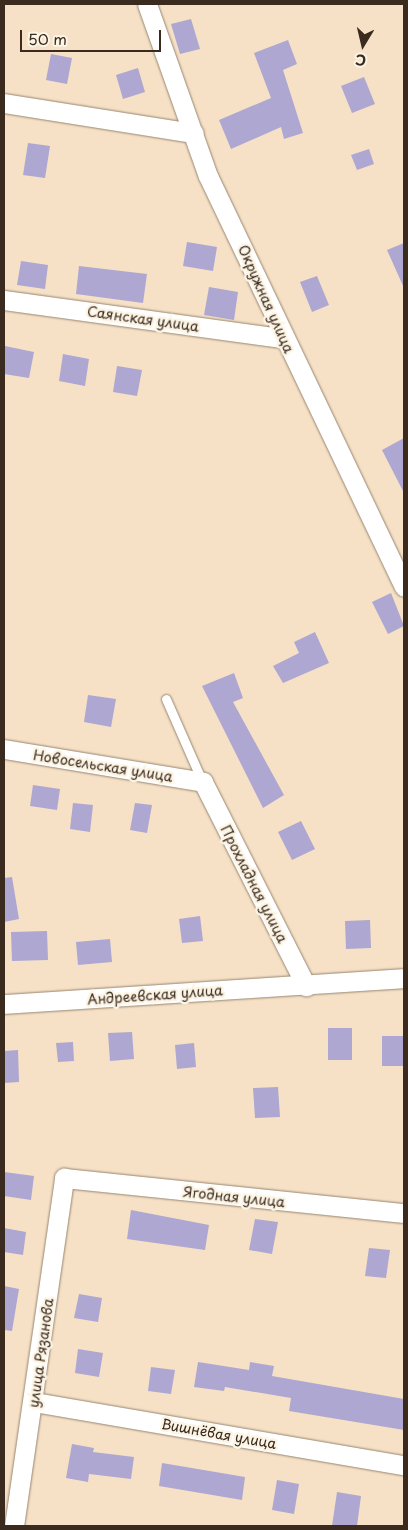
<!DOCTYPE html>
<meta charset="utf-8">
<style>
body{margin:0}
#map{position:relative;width:408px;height:1530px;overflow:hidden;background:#f6e1c6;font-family:"Playpen Sans",sans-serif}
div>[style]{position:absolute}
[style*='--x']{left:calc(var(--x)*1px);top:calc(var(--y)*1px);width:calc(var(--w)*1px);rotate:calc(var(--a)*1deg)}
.building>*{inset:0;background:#ada7d1}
.roads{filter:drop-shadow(0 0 1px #988672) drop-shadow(0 0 1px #988672)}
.service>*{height:9px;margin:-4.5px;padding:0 4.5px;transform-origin:4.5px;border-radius:4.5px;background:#fff}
.minor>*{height:19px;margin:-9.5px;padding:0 9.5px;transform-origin:9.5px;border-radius:9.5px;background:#fff}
span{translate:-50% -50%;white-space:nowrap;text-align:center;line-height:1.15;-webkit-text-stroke:5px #fcf5e5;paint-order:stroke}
.street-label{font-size:14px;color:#3b2a1e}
.frame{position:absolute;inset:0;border:5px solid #3b2a1e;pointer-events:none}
.north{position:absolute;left:338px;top:20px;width:50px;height:50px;-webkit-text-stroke:4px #fcf5e5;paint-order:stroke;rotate:189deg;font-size:14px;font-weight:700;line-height:20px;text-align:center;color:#3b2a1e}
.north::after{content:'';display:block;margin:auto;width:18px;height:22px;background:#3b2a1e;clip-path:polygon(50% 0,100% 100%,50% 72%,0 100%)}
.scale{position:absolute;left:20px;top:30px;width:141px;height:22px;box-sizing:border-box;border:2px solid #3b2a1e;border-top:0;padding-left:6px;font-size:15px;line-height:18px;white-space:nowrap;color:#3b2a1e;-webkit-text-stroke:4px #fcf5e5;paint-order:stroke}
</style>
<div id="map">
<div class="building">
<div style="clip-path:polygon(191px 19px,200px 49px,180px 54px,171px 24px)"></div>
<div style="clip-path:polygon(288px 40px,297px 64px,283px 70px,303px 133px,284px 139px,281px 127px,231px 149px,219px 120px,271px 98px,254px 53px)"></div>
<div style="clip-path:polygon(51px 54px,72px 58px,67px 84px,46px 80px)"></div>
<div style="clip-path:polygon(138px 68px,145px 92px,123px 99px,116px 75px)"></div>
<div style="clip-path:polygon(364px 77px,375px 104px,352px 113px,341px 86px)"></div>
<div style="clip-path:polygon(28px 143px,50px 146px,45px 178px,23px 175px)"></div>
<div style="clip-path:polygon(369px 149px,374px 164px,357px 170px,351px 155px)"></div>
<div style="clip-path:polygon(187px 242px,217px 247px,213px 271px,183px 266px)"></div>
<div style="clip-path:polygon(404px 243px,404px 288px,387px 250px)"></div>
<div style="clip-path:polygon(21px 261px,48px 265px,45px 289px,17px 285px)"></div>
<div style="clip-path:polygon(79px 266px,147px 274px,143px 303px,76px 294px)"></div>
<div style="clip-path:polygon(317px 276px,329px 305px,312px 312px,300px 282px)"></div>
<div style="clip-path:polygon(209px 287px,238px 292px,234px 320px,204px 315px)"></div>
<div style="clip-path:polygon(5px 346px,34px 352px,29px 378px,4px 374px)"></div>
<div style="clip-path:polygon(63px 354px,89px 359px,85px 386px,59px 381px)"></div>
<div style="clip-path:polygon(117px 366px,142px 370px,137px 396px,113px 392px)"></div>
<div style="clip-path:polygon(404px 438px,404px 493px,382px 450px)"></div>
<div style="clip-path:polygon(391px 593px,404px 626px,388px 634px,372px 602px)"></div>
<div style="clip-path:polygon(315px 632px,329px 663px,283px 683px,273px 666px,299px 653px,294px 642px)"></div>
<div style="clip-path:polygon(234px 673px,243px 698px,233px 702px,284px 795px,263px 808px,202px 686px)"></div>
<div style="clip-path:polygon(88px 695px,116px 699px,111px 727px,84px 722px)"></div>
<div style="clip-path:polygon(33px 785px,60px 789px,57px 810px,30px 806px)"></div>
<div style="clip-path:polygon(73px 803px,93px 805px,90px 832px,70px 829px)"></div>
<div style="clip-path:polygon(135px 803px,152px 805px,147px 833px,130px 830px)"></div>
<div style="clip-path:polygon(301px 821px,315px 849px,292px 860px,278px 832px)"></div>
<div style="clip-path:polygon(12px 877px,19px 919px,4px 922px,4px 878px)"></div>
<div style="clip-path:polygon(200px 916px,203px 941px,182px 943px,179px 919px)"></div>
<div style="clip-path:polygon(370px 920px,371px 948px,346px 949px,345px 921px)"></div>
<div style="clip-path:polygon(47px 931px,48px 960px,12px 961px,11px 932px)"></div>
<div style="clip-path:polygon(110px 939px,112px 962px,78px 965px,76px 942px)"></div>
<div style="clip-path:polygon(328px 1028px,352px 1028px,352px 1060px,328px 1060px)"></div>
<div style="clip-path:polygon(132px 1032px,134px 1059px,110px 1061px,108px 1033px)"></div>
<div style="clip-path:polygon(382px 1036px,404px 1036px,404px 1066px,382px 1066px)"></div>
<div style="clip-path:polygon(73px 1042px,74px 1061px,58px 1062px,56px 1043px)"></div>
<div style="clip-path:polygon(194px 1043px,196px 1067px,177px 1069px,175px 1045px)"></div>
<div style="clip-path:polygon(18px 1050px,19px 1082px,4px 1083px,4px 1051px)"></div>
<div style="clip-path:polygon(278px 1087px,280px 1117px,255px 1118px,253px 1088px)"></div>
<div style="clip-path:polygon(4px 1172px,34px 1176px,31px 1200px,4px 1196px)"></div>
<div style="clip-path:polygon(131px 1210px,209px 1225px,205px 1250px,127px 1239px)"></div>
<div style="clip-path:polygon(255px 1219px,278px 1222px,272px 1254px,249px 1250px)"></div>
<div style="clip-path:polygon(4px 1228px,26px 1232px,23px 1255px,4px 1252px)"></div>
<div style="clip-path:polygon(369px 1248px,390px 1250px,386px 1278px,365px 1276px)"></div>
<div style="clip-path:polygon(4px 1286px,19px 1289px,12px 1331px,4px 1330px)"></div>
<div style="clip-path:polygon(79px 1294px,102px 1298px,98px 1322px,74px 1318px)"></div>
<div style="clip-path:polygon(78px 1349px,103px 1353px,99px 1377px,75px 1373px)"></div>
<div style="clip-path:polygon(198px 1362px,249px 1370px,250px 1362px,274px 1366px,272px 1376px,404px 1399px,404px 1430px,289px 1411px,291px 1398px,225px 1387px,224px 1391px,194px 1387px)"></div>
<div style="clip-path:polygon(151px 1367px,175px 1370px,171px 1394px,148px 1391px)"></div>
<div style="clip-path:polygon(72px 1444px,94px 1448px,93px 1452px,134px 1457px,131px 1479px,89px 1474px,88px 1482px,66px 1478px)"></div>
<div style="clip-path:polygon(162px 1463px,245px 1477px,242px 1500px,159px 1486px)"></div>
<div style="clip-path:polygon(277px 1480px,299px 1484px,294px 1514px,272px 1510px)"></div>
<div style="clip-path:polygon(337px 1492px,361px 1496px,357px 1526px,332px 1526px)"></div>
</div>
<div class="roads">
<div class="service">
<div style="--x:166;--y:699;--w:90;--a:66.3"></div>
</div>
<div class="minor">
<div style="--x:147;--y:4;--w:182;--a:70.5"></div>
<div style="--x:208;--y:176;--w:455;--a:64.5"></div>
<div style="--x:4;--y:103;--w:192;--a:9"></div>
<div style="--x:4;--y:300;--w:282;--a:7.8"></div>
<div style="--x:4;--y:749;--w:202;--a:9.4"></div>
<div style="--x:203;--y:782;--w:229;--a:63.2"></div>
<div style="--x:4;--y:1004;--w:401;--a:-3.7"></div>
<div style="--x:34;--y:1402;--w:375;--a:9.7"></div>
<div style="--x:14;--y:1526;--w:352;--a:-81.8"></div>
<div style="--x:64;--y:1178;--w:342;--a:5.9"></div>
</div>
</div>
<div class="street-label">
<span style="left:266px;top:299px;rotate:66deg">Окружная улица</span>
<span style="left:143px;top:319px;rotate:8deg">Саянская улица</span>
<span style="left:103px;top:766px;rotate:9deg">Новосельская улица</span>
<span style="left:254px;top:884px;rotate:63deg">Прохладная улица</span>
<span style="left:155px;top:995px;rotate:-4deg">Андреевская улица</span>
<span style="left:234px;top:1197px;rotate:6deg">Ягодная улица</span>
<span style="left:41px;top:1353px;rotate:-82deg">улица Рязанова</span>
<span style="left:219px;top:1434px;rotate:10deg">Вишнёвая улица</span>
</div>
<div class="frame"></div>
<div class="north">С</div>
<div class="scale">50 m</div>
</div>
